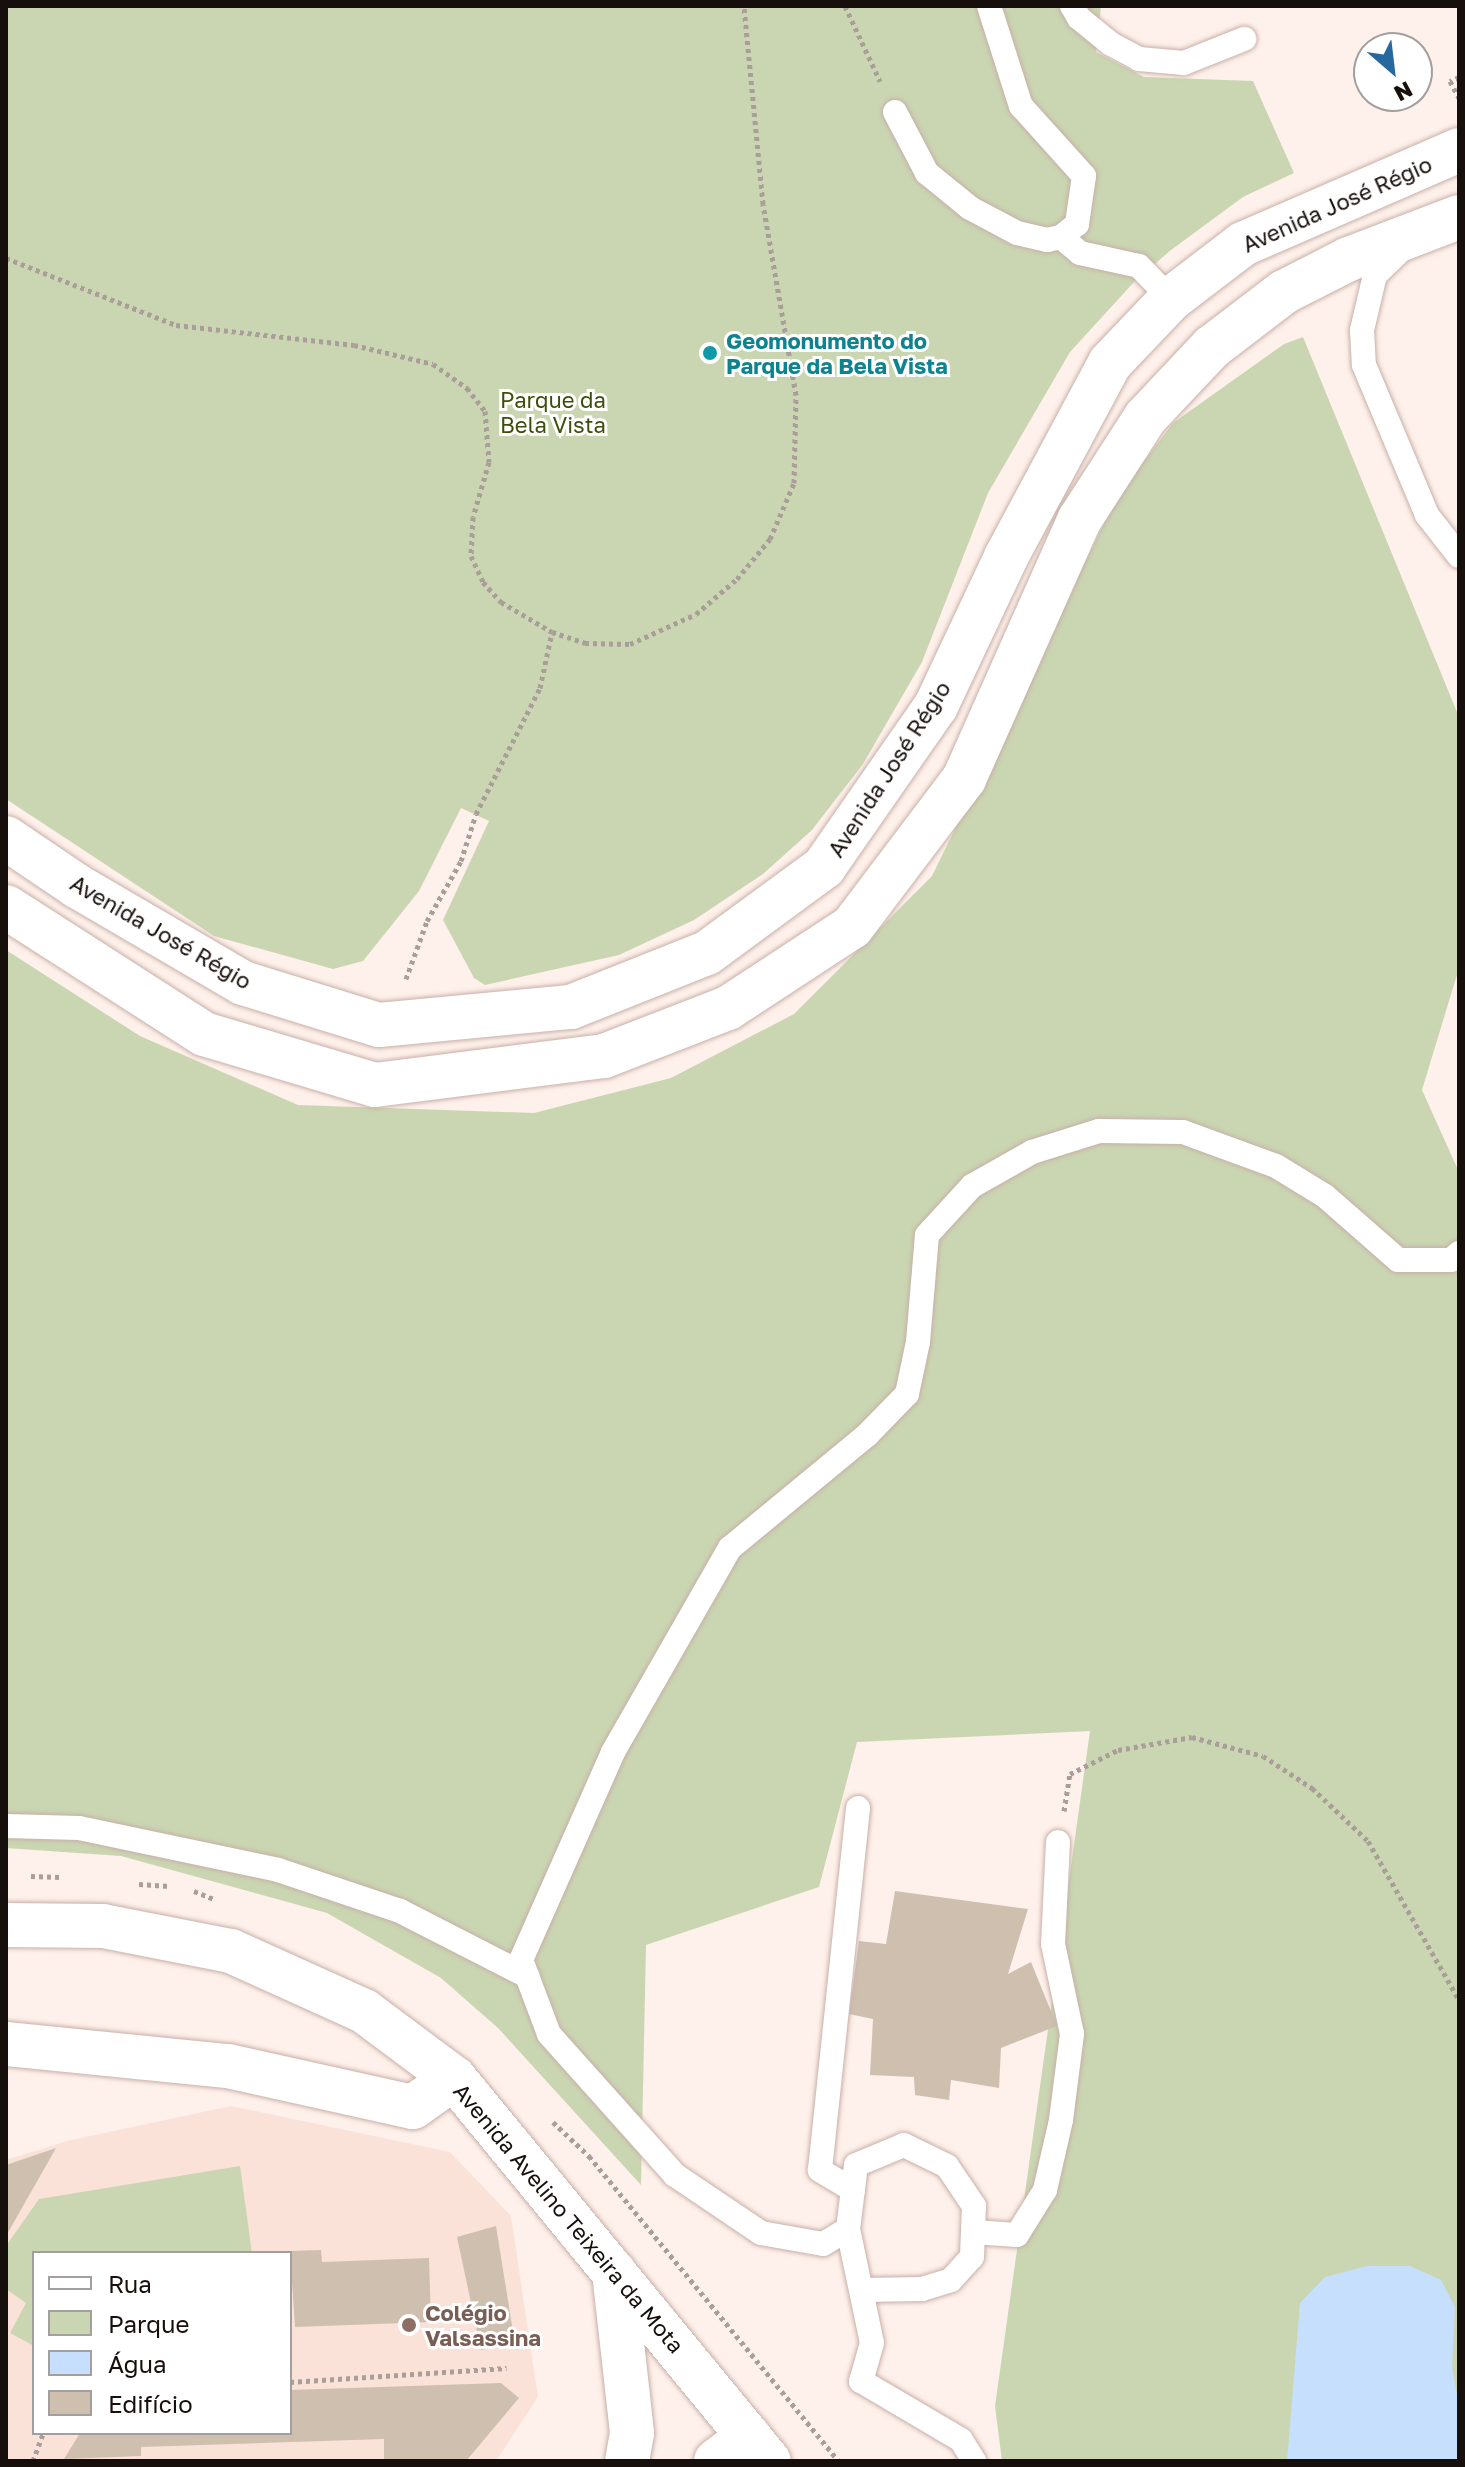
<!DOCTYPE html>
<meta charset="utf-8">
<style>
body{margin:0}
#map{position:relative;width:1465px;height:2467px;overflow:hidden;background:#fef0ea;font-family:"Golos Text",sans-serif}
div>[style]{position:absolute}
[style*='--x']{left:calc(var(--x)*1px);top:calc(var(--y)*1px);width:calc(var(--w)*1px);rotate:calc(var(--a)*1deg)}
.built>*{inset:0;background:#fbe2d8}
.green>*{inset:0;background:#cad6b2}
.water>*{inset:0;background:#c5dffc}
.building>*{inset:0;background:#cebfaf}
.path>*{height:5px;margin-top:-2.5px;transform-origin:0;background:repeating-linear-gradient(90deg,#aa9e99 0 4px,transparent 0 8px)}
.roads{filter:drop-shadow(0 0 2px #c7b0a8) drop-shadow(0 0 2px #c7b0a8)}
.lane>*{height:24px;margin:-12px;padding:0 12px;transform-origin:12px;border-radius:12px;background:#fff}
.street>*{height:44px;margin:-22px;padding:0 22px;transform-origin:22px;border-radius:22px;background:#fff}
.secondary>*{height:44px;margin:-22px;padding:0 22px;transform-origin:22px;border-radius:22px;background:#fff}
.dots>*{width:22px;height:22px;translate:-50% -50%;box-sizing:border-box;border:4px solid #fff;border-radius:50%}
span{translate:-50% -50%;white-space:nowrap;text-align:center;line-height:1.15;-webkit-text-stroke:6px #fff;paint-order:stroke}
.street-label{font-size:22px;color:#170f0c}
.culture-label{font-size:22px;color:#0d838f;font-weight:700}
.left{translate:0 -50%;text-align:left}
.park-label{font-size:22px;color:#3e4d08}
.education-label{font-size:22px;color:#785e54;font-weight:700}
.frame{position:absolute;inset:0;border:8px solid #170f0c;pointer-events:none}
.legend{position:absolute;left:32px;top:2251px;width:260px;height:184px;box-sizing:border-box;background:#fff;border:2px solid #a29f9e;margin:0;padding:10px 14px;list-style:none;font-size:24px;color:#170f0c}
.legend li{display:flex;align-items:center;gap:16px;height:40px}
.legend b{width:40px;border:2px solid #a29f9e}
.north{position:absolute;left:1353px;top:32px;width:80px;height:80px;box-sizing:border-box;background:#fff;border:2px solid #a29f9e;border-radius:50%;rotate:152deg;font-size:22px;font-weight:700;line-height:32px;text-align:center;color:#170f0c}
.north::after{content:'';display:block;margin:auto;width:28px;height:36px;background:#27699f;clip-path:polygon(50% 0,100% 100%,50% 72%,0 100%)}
</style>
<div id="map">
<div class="built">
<div style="clip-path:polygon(evenodd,231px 2106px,450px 2152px,511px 2216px,538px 2397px,496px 2461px,6px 2461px,6px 2160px,67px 2141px,231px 2106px,34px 2253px,290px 2253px,290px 2433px,34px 2433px,34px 2253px)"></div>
</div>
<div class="green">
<div style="clip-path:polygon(6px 6px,1101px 6px,1096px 52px,1144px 77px,1253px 81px,1294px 173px,1243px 197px,1171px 250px,1135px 281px,1070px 352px,988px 493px,922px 662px,863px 764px,812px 830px,763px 874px,694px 920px,619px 955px,485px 985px,474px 978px,443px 920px,489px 821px,461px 808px,419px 891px,363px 961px,333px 969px,214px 936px,6px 799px)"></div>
<div style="clip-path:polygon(1303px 337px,1459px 717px,1459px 968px,1422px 1090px,1459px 1172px,1459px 2461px,1002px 2461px,995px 2406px,1090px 1731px,857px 1742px,819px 1887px,646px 1945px,641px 2185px,498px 2028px,441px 1978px,327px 1913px,121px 1856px,6px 1848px,6px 950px,140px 1036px,298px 1105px,534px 1113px,671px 1078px,794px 1014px,932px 876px,1117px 497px,1173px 423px,1284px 344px)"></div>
<div style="clip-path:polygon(240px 2166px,252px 2253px,34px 2253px,34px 2346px,10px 2333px,26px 2303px,6px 2289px,6px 2246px,39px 2199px)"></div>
</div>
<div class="water">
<div style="clip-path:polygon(1367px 2266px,1410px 2266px,1441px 2280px,1455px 2307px,1452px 2368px,1459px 2405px,1459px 2461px,1287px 2461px,1300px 2303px,1325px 2277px)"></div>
</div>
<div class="building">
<div style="clip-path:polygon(895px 1891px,1028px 1909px,1008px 1974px,1031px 1962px,1057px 2026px,1001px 2048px,999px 2088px,951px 2080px,949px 2100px,915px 2095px,914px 2077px,870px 2075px,873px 2019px,849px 2014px,859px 1941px,886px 1944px)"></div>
<div style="clip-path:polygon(56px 2148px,6px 2236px,6px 2165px)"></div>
<div style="clip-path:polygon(496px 2226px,515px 2344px,481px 2350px,457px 2237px)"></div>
<div style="clip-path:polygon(321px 2250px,322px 2262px,429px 2258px,431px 2322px,295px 2327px,290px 2251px)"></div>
<div style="clip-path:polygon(501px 2383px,519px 2398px,466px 2461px,384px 2461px,384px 2439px,141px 2447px,141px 2456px,64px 2459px,80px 2433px,290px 2433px,290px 2390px)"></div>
</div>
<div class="path">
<div style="--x:845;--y:6;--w:83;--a:65"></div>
<div style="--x:1459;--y:77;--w:10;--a:156"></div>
<div style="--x:1450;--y:81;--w:19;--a:62"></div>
<div style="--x:6;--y:258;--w:183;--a:21.5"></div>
<div style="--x:176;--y:325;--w:179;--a:6.4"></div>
<div style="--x:354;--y:345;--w:81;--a:13.5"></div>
<div style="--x:433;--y:364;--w:42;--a:35.2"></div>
<div style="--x:467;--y:388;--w:29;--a:52"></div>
<div style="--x:485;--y:411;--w:51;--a:85.5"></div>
<div style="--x:489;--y:462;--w:57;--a:106.2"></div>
<div style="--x:473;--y:517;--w:39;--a:93"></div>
<div style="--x:471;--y:556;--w:29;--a:65"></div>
<div style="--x:483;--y:582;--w:27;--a:48"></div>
<div style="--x:501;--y:602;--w:59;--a:30.5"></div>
<div style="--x:552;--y:632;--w:35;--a:18"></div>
<div style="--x:585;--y:643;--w:45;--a:1.3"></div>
<div style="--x:630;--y:644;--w:72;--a:-24.4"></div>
<div style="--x:696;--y:614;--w:54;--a:-40.5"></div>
<div style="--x:737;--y:579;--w:52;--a:-50.5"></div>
<div style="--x:770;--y:539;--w:61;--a:-66.8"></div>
<div style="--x:794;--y:483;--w:88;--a:-88.7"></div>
<div style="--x:796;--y:395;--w:194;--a:-99.8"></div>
<div style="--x:763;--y:204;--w:199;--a:-95.5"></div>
<div style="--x:406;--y:979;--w:62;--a:-70.1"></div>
<div style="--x:427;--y:921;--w:69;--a:-60.5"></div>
<div style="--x:461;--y:861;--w:49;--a:-72.3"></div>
<div style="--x:476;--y:814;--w:141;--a:-63.1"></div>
<div style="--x:540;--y:688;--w:57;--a:-77.9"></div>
<div style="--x:1064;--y:1811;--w:37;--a:-81"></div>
<div style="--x:1070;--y:1774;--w:54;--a:-26.6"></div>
<div style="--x:1118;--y:1750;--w:75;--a:-10"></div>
<div style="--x:1192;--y:1737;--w:73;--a:15"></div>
<div style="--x:1263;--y:1756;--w:59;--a:33.1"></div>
<div style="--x:1312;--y:1788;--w:77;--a:43.4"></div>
<div style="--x:1368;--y:1841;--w:183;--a:60.2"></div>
<div style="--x:31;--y:1876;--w:30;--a:2"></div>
<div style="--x:139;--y:1884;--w:30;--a:4"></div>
<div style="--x:194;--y:1891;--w:22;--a:22"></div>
<div style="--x:553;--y:2122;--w:50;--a:43.4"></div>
<div style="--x:589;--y:2156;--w:394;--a:50.7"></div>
<div style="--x:290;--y:2382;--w:217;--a:-3.7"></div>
<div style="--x:33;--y:2461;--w:30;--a:-70"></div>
</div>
<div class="roads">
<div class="lane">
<div style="--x:989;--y:6;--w:105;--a:72.3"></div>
<div style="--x:1021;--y:106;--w:94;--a:48"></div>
<div style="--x:1084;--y:176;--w:49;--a:98.3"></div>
<div style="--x:1077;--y:224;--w:21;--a:141"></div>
<div style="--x:1072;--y:6;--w:14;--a:60"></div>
<div style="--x:1079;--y:18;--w:41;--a:39.1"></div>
<div style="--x:1111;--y:44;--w:32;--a:28"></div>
<div style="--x:1139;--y:59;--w:45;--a:5.1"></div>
<div style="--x:1184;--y:63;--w:65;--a:-21.8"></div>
<div style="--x:895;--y:112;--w:69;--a:62.3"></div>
<div style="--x:927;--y:173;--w:55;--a:39.1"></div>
<div style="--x:970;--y:208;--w:53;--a:28"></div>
<div style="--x:1017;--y:233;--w:31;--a:13"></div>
<div style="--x:1047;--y:240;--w:14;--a:-12"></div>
<div style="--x:1061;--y:237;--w:25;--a:40"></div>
<div style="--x:1080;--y:253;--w:60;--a:12.4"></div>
<div style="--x:1139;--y:266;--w:46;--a:45.9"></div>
<div style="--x:1403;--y:248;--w:39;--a:136"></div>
<div style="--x:1375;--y:275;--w:57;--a:103.3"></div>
<div style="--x:1362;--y:330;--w:35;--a:87"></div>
<div style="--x:1364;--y:365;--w:163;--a:67.2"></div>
<div style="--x:1427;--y:515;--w:52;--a:52"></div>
<div style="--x:6;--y:1826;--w:73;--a:1.6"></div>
<div style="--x:79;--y:1828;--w:203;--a:11.9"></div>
<div style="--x:278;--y:1870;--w:129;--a:18.6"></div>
<div style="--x:400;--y:1911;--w:143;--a:27.1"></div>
<div style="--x:853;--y:2190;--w:39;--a:-149"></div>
<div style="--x:820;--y:2170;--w:364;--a:-84"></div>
<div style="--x:848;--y:2229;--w:29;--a:149"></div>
<div style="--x:823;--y:2244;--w:63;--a:-169.9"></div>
<div style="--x:761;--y:2233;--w:104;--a:-146"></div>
<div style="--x:675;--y:2175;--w:189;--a:-131.8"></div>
<div style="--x:549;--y:2034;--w:79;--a:-110.7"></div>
<div style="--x:521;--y:1960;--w:227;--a:-66.1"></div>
<div style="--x:613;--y:1752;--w:235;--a:-60.2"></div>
<div style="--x:730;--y:1548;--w:178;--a:-39.5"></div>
<div style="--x:867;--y:1435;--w:57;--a:-45.7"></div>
<div style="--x:907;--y:1394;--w:53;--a:-78.1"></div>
<div style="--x:918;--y:1342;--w:107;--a:-85.2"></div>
<div style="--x:927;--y:1235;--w:67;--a:-47.4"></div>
<div style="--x:972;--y:1186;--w:69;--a:-29.5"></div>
<div style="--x:1032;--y:1152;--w:70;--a:-17.4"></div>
<div style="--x:1099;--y:1131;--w:84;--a:0.7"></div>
<div style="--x:1183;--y:1132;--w:99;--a:20.1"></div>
<div style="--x:1276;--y:1166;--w:57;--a:31.5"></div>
<div style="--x:1325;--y:1196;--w:97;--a:41.2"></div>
<div style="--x:1398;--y:1260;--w:53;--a:0"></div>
<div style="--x:1451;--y:1260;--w:11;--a:-41"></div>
<div style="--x:973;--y:2232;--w:44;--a:3.9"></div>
<div style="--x:1017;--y:2235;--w:53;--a:-58.1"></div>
<div style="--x:1045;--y:2190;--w:72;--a:-77.1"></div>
<div style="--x:1061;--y:2120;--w:87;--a:-82.7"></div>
<div style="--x:1072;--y:2034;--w:92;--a:-101.9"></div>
<div style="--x:1053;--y:1944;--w:102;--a:-87.2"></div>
<div style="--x:862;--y:2290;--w:60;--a:-1"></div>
<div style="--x:922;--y:2289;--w:30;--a:-17"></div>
<div style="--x:951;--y:2280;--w:31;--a:-48"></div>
<div style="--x:972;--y:2257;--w:51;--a:-87.8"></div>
<div style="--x:974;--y:2206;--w:48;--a:-124"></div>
<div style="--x:947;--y:2166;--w:48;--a:-154"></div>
<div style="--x:904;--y:2145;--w:52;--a:157.4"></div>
<div style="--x:856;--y:2165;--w:64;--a:97.1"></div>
<div style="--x:848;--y:2229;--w:116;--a:78.1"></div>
<div style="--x:872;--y:2343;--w:40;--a:106"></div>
<div style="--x:861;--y:2381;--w:116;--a:30.5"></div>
<div style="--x:961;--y:2440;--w:25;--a:58"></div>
</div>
<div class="street">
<div style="--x:6;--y:2044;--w:223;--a:5.7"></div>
<div style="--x:228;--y:2066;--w:189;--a:12.5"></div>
<div style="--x:413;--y:2107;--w:50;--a:-35.3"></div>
<div style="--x:614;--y:2272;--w:162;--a:83.6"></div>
<div style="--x:632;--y:2433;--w:28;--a:100"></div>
<div style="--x:716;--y:2461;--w:41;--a:-37.1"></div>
</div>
<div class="secondary">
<div style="--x:6;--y:838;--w:86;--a:34.1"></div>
<div style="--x:77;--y:886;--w:192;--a:30.3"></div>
<div style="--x:243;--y:983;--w:142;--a:17.2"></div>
<div style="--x:379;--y:1025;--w:193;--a:-5.4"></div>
<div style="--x:571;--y:1007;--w:146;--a:-21.7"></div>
<div style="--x:707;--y:953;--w:145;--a:-36.3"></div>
<div style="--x:824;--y:867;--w:196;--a:-55.2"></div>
<div style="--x:936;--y:706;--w:165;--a:-64.8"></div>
<div style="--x:1006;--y:557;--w:220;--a:-61.8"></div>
<div style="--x:1110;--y:363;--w:88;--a:-46.4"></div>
<div style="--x:1171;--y:299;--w:91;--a:-37.4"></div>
<div style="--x:1243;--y:244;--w:236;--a:-23.5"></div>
<div style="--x:6;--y:907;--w:235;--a:32.7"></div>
<div style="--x:204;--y:1034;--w:178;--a:16.6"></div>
<div style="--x:375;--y:1085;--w:231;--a:-7.2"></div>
<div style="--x:604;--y:1056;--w:133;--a:-21.2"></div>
<div style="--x:728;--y:1008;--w:148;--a:-33.2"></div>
<div style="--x:852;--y:927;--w:186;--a:-52.9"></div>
<div style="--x:964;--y:779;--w:285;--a:-66"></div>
<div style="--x:1080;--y:519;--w:120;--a:-57.2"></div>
<div style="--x:1145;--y:418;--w:98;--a:-46.7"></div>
<div style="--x:1212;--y:347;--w:91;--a:-37.4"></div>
<div style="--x:1284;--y:292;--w:73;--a:-26.9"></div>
<div style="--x:1349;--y:259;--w:118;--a:-20.9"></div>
<div style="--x:6;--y:1925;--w:97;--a:0.6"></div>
<div style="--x:103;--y:1926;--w:130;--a:11.1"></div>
<div style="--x:231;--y:1951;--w:146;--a:24.3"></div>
<div style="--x:364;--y:2011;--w:112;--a:36.7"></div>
<div style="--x:454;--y:2078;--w:496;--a:50.6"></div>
</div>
</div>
<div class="dots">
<div style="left:710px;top:353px;background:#0f9aa8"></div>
<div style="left:409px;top:2325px;background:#8d6e63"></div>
</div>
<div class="street-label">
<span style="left:1337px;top:204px;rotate:-24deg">Avenida José Régio</span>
<span style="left:889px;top:769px;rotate:-57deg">Avenida José Régio</span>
<span style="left:161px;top:932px;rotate:30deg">Avenida José Régio</span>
<span style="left:569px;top:2218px;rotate:50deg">Avenida Avelino Teixeira da Mota</span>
</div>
<div class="culture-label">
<span class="left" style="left:726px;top:353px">Geomonumento do<br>Parque da Bela Vista</span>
</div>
<div class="park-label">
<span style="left:553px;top:412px">Parque da<br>Bela Vista</span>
</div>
<div class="education-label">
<span class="left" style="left:425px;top:2325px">Colégio<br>Valsassina</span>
</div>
<div class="frame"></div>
<ul class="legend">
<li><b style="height:10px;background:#fff"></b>Rua</li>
<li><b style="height:22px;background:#cad6b2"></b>Parque</li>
<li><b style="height:22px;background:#c5dffc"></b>Água</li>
<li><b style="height:22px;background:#cebfaf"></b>Edifício</li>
</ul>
<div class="north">N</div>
</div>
